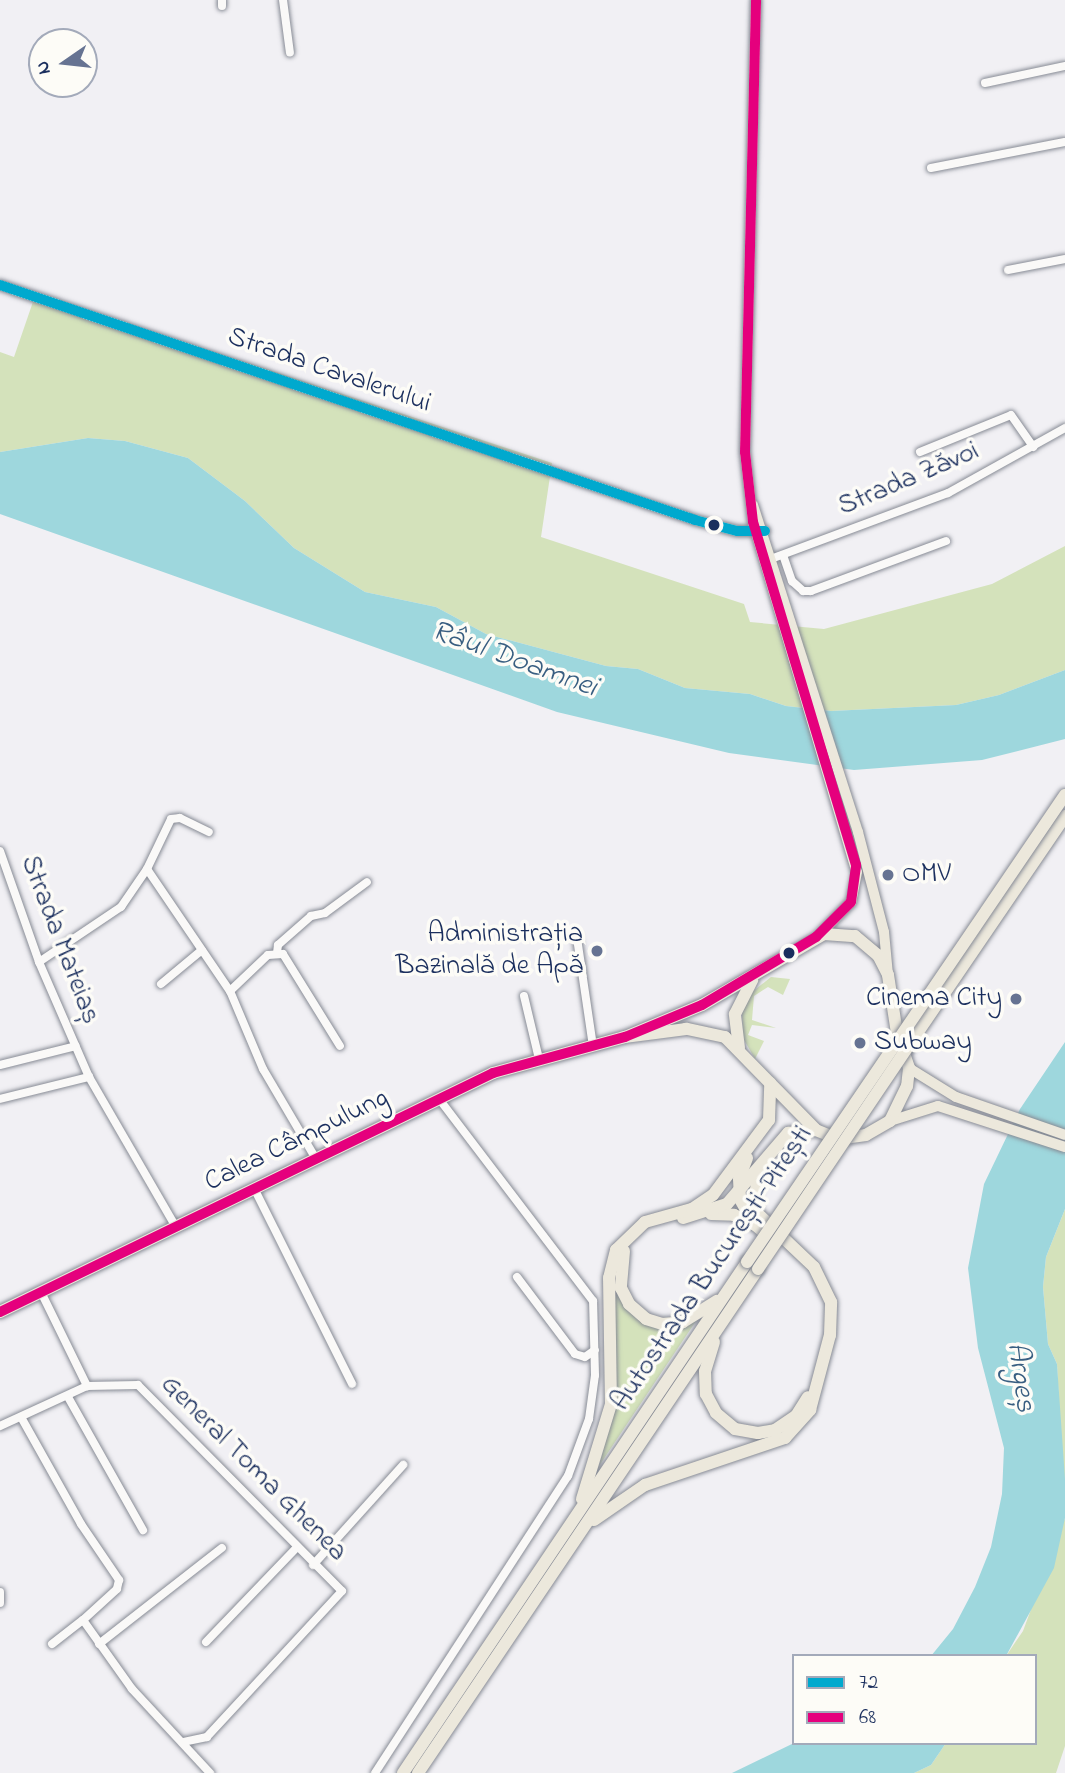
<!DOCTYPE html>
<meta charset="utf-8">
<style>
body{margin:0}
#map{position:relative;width:1065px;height:1773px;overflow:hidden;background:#f1f0f4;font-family:"Indie Flower",sans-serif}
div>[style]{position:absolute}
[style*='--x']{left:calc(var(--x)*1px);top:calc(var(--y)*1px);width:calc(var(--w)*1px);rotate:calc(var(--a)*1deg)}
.green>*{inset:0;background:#d4e2bb}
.water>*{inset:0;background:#9ed7dd}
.roads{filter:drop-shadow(0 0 2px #878b95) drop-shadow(0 0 2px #878b95)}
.minor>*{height:8px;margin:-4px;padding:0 4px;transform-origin:4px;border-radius:4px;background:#faf9f8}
.major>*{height:10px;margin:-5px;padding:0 5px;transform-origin:5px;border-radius:5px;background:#ece8dc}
.highway>*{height:12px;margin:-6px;padding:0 6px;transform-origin:6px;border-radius:6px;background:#ece8dc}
.bridges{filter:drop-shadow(0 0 2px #878b95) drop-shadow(0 0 2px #878b95)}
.highway-bridge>*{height:12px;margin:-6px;padding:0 6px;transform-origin:6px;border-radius:6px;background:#ece8dc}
.bus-1>*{height:10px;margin:-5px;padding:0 5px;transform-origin:5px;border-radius:5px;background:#00a9ce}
.bus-2>*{height:10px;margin:-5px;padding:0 5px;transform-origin:5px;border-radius:5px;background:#e5007d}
.dots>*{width:19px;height:19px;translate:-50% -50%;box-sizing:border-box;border:4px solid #fdfcf7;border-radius:50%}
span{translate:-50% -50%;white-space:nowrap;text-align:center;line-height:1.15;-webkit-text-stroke:7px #fdfcf7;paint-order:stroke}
.street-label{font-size:28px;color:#1b2f5e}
.poi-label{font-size:28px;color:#1b2f5e}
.left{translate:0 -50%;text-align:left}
.right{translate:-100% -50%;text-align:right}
.water-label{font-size:30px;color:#385e81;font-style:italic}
.legend{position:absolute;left:792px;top:1654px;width:245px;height:91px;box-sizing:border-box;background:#fdfcf7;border:2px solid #a3aaba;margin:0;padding:9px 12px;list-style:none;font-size:21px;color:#1b2f5e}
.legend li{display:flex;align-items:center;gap:14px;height:35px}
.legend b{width:35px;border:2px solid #a3aaba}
.north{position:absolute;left:28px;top:28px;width:70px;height:70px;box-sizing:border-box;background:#fdfcf7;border:2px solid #a3aaba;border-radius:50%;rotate:256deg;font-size:19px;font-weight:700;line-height:28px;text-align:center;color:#1b2f5e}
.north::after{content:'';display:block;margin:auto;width:24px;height:32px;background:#667392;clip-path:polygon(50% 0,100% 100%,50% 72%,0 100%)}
</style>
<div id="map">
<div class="green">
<div style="clip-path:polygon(36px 293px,552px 463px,541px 537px,744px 604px,750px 622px,824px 629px,992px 584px,1065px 546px,1065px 670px,999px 695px,956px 705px,831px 711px,786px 706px,750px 694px,685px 688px,638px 669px,606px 666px,486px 634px,436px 607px,365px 592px,294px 548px,245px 501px,188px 458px,125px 441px,88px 438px,0 452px,0 352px,14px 357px)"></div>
<div style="clip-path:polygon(771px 977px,790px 979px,783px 995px,768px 987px,754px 996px,752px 1020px,776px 1028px,752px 1025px,748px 1035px,764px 1041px,755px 1059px,743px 1038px,742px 1012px,751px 993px)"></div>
<div style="clip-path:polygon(1065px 1209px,1065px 1746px,1056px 1773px,914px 1773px,931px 1765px,946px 1743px,1035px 1743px,1035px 1656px,1006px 1656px,1023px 1631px,1065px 1518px,1057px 1364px,1048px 1344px,1043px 1287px,1046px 1257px)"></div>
<div style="clip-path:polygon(615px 1270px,617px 1288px,645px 1321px,698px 1318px,599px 1466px,607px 1435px)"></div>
</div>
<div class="water">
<div style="clip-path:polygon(88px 438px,125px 441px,188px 458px,245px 501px,294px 548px,365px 592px,436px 607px,486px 634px,606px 666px,638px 669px,685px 688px,750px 694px,786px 706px,831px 711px,956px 705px,999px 695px,1065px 670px,1065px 739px,982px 760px,854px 770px,729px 753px,557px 712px,0 514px,0 452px)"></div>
<div style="clip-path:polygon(1065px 1042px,1065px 1209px,1046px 1257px,1043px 1287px,1048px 1344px,1057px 1364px,1065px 1479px,1065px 1518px,1054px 1568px,1006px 1656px,931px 1656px,953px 1629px,975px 1587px,991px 1547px,1002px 1494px,1004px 1448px,978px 1348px,968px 1268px,984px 1184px,1020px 1109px)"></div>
<div style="clip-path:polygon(794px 1743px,946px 1743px,931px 1765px,914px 1773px,732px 1773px)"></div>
</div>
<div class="roads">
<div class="minor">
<div style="--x:222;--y:0;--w:6;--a:90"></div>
<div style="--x:283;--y:0;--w:53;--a:82.5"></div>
<div style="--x:985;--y:83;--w:82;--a:-12"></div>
<div style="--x:931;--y:168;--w:136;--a:-11"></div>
<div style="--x:1008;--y:270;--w:58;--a:-10.9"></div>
<div style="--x:920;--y:452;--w:98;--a:-22.1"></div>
<div style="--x:1011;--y:415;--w:39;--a:55"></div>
<div style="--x:783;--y:555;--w:28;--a:71"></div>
<div style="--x:792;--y:581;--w:15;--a:42"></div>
<div style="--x:803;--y:591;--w:8;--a:0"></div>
<div style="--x:811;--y:591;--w:144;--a:-20.3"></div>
<div style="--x:768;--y:560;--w:192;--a:-20.4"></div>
<div style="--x:948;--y:493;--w:134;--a:-29.1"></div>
<div style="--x:0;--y:851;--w:118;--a:70.6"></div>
<div style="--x:39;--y:962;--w:125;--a:66.5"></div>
<div style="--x:89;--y:1077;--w:173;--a:59.9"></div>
<div style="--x:147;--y:869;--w:148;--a:55.8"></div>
<div style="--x:230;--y:991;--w:85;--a:67.1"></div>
<div style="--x:263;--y:1069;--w:104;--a:59.5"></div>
<div style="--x:577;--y:938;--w:109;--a:81.6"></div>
<div style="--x:277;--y:953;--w:8;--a:-83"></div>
<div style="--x:278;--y:945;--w:44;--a:-41.3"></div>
<div style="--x:311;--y:916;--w:14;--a:-12"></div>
<div style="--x:325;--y:913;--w:52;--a:-36.4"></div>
<div style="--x:39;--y:962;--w:99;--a:-33.9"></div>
<div style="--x:121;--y:907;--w:46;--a:-55.6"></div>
<div style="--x:147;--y:869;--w:55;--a:-64.4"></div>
<div style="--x:171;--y:819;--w:9;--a:-6"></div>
<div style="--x:180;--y:818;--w:32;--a:26"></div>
<div style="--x:161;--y:984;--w:53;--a:-39.7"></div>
<div style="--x:230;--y:991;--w:52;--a:-43.5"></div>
<div style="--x:268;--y:955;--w:15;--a:-4"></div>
<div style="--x:283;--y:954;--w:108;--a:58.2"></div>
<div style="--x:524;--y:996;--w:65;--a:76.6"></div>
<div style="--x:0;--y:1065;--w:78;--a:-14"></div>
<div style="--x:0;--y:1099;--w:92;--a:-13.9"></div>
<div style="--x:254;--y:1188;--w:219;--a:63.4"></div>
<div style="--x:517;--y:1277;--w:96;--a:53"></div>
<div style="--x:575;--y:1354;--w:10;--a:17"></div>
<div style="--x:585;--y:1357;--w:12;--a:-35"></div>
<div style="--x:41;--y:1292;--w:105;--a:63.9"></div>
<div style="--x:68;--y:1397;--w:153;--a:60.6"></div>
<div style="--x:21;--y:1417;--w:123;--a:60.7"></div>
<div style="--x:81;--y:1524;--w:68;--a:55.8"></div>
<div style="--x:119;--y:1580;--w:9;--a:103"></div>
<div style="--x:117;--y:1589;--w:46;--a:137.6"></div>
<div style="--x:83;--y:1620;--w:85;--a:54.6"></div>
<div style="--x:132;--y:1689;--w:115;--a:47.1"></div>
<div style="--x:0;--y:1426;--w:96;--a:-24.7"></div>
<div style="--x:87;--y:1386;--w:51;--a:-1.1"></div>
<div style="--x:138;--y:1385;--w:290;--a:45.3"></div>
<div style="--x:342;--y:1591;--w:199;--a:132.8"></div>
<div style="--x:207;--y:1737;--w:25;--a:168"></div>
<div style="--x:313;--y:1565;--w:135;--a:-48"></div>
<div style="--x:0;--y:1592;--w:11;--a:90"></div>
<div style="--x:206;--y:1642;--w:130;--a:-46.2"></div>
<div style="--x:52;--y:1644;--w:39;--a:-38"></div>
<div style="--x:99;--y:1644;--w:156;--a:-38"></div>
<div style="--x:375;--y:1773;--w:354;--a:-57"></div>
<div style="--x:568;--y:1476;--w:61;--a:-69.8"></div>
<div style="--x:589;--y:1419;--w:44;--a:-82.2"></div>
<div style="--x:595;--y:1375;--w:74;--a:-91.5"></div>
<div style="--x:593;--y:1301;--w:254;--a:-127.3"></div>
</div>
<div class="major">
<div style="--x:756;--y:0;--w:452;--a:91.4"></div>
<div style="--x:745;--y:452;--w:70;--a:83.5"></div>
<div style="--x:753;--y:522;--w:365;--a:73.5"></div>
<div style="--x:857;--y:872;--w:31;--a:101"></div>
<div style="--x:851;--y:902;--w:47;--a:134.1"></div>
<div style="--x:0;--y:285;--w:734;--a:18.68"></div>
<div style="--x:695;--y:520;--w:43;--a:14.7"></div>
<div style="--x:737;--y:531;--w:28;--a:0"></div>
<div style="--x:753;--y:505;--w:343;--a:72.2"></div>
<div style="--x:858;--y:832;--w:103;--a:75.4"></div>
<div style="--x:884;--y:932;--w:43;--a:84.7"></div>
<div style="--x:909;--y:1068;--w:55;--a:31.7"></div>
<div style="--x:956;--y:1097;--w:115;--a:19.2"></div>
<div style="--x:890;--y:1121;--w:50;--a:-17.4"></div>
<div style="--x:938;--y:1106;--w:133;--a:17.9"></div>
</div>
<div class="highway">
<div style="--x:739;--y:1048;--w:34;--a:-97"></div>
<div style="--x:735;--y:1014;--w:38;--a:-63"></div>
<div style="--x:907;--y:1048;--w:281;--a:-55.7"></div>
<div style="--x:747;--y:1158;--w:22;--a:111"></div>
<div style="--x:739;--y:1179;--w:20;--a:87"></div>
<div style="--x:740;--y:1199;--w:29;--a:61"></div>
<div style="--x:754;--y:1224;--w:16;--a:40"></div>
<div style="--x:711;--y:1214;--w:23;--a:2"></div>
<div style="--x:734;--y:1215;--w:19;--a:25"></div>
<div style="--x:683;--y:1218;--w:46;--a:-17.7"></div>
<div style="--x:727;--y:1204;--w:94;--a:-49.3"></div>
<div style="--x:788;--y:1133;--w:28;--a:-6"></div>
<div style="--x:624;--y:1251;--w:37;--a:95"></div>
<div style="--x:621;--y:1288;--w:18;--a:63"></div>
<div style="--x:629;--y:1304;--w:23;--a:41"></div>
<div style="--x:646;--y:1319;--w:17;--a:17"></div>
<div style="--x:662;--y:1324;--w:21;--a:-5"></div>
<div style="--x:683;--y:1322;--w:40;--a:-32"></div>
<div style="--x:0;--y:1312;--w:548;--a:-25.86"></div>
<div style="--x:493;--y:1073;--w:137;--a:-15.3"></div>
<div style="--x:625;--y:1037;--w:83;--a:-22.6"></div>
<div style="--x:702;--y:1005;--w:141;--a:-30.2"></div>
<div style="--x:824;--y:934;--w:31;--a:4"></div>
<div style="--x:855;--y:936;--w:30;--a:40"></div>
<div style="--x:878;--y:955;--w:22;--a:63"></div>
<div style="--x:888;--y:975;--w:59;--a:81.2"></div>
<div style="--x:897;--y:1033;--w:37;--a:71"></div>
<div style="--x:909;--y:1068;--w:18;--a:96"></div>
<div style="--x:907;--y:1086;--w:39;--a:116"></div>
<div style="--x:890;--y:1121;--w:28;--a:150"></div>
<div style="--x:866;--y:1135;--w:28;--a:172"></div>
<div style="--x:838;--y:1139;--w:24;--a:-158"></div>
<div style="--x:816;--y:1130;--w:130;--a:-134.4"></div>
<div style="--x:725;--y:1037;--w:40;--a:-168"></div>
<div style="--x:686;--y:1029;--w:62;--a:172.5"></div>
<div style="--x:714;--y:1342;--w:30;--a:107"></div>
<div style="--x:705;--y:1371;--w:23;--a:88"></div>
<div style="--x:706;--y:1394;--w:21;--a:62"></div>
<div style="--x:716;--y:1413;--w:25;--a:40"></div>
<div style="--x:735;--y:1429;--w:23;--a:10"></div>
<div style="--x:758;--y:1433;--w:17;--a:-10"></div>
<div style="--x:775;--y:1430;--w:25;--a:-34"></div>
<div style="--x:796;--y:1416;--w:22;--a:-58"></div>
<div style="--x:582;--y:1499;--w:99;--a:-73"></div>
<div style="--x:611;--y:1404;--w:126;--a:-90.9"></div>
<div style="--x:609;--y:1278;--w:29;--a:-76"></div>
<div style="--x:616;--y:1250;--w:40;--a:-44"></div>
<div style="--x:645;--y:1222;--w:49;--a:-15.5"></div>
<div style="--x:692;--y:1209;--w:25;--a:-34"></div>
<div style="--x:713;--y:1195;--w:94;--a:-53.3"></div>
<div style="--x:769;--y:1120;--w:37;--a:-88"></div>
<div style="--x:594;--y:1520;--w:62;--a:-34.5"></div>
<div style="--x:645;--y:1485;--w:148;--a:-18.6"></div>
<div style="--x:785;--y:1438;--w:38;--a:-48"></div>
<div style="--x:810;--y:1410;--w:78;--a:-75.1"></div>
<div style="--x:830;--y:1335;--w:33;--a:-88"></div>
<div style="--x:831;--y:1302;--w:39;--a:-116"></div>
<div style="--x:814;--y:1267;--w:79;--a:-136.5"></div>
<div style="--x:757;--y:1213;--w:16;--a:-101"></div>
<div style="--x:754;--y:1197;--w:30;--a:-76"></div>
<div style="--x:403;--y:1773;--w:616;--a:-56.05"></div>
<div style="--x:418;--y:1773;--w:608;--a:-56"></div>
</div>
</div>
<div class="bridges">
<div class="highway-bridge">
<div style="--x:747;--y:1262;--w:565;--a:-55.75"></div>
<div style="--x:758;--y:1269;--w:267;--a:-56"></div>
</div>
</div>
<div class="bus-1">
<div style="--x:0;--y:285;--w:734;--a:18.68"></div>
<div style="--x:695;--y:520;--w:43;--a:14.7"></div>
<div style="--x:737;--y:531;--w:28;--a:0"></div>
</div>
<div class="bus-2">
<div style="--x:0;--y:1312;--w:548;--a:-25.86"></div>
<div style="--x:493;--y:1073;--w:137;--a:-15.3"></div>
<div style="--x:625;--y:1037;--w:83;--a:-22.6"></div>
<div style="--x:702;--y:1005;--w:133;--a:-30.8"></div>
<div style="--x:816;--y:937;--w:49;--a:-45"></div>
<div style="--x:851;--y:902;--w:37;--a:-82"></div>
<div style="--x:856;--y:865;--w:358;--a:-106.7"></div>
<div style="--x:753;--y:522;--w:70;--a:-96.5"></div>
<div style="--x:745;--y:452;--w:452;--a:-88.6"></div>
</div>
<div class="dots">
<div style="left:714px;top:525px;background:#1b2f5e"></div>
<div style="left:888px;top:875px;background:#667392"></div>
<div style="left:597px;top:951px;background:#667392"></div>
<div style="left:789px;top:953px;background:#1b2f5e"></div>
<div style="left:1016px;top:999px;background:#667392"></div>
<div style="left:860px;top:1043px;background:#667392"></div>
</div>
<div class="street-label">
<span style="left:329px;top:371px;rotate:19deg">Strada Cavalerului</span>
<span style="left:909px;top:480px;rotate:-23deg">Strada Zăvoi</span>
<span style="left:59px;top:940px;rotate:69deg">Strada Mateiaș</span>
<span style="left:297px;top:1141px;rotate:-26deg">Calea Câmpulung</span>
<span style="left:713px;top:1269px;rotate:-56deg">Autostrada București-Pitești</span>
<span style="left:253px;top:1469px;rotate:45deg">General Toma Ghenea</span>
</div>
<div class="poi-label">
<span class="left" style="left:902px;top:875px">OMV</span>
<span class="right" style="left:583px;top:951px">Administrația<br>Bazinală de Apă</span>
<span class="right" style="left:1002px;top:999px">Cinema City</span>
<span class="left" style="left:874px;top:1043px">Subway</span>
</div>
<div class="water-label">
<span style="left:514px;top:660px;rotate:20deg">Râul Doamnei</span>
<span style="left:1020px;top:1377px;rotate:82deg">Argeș</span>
</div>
<ul class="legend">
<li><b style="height:9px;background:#00a9ce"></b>72</li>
<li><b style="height:9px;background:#e5007d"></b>68</li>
</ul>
<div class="north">N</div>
</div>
